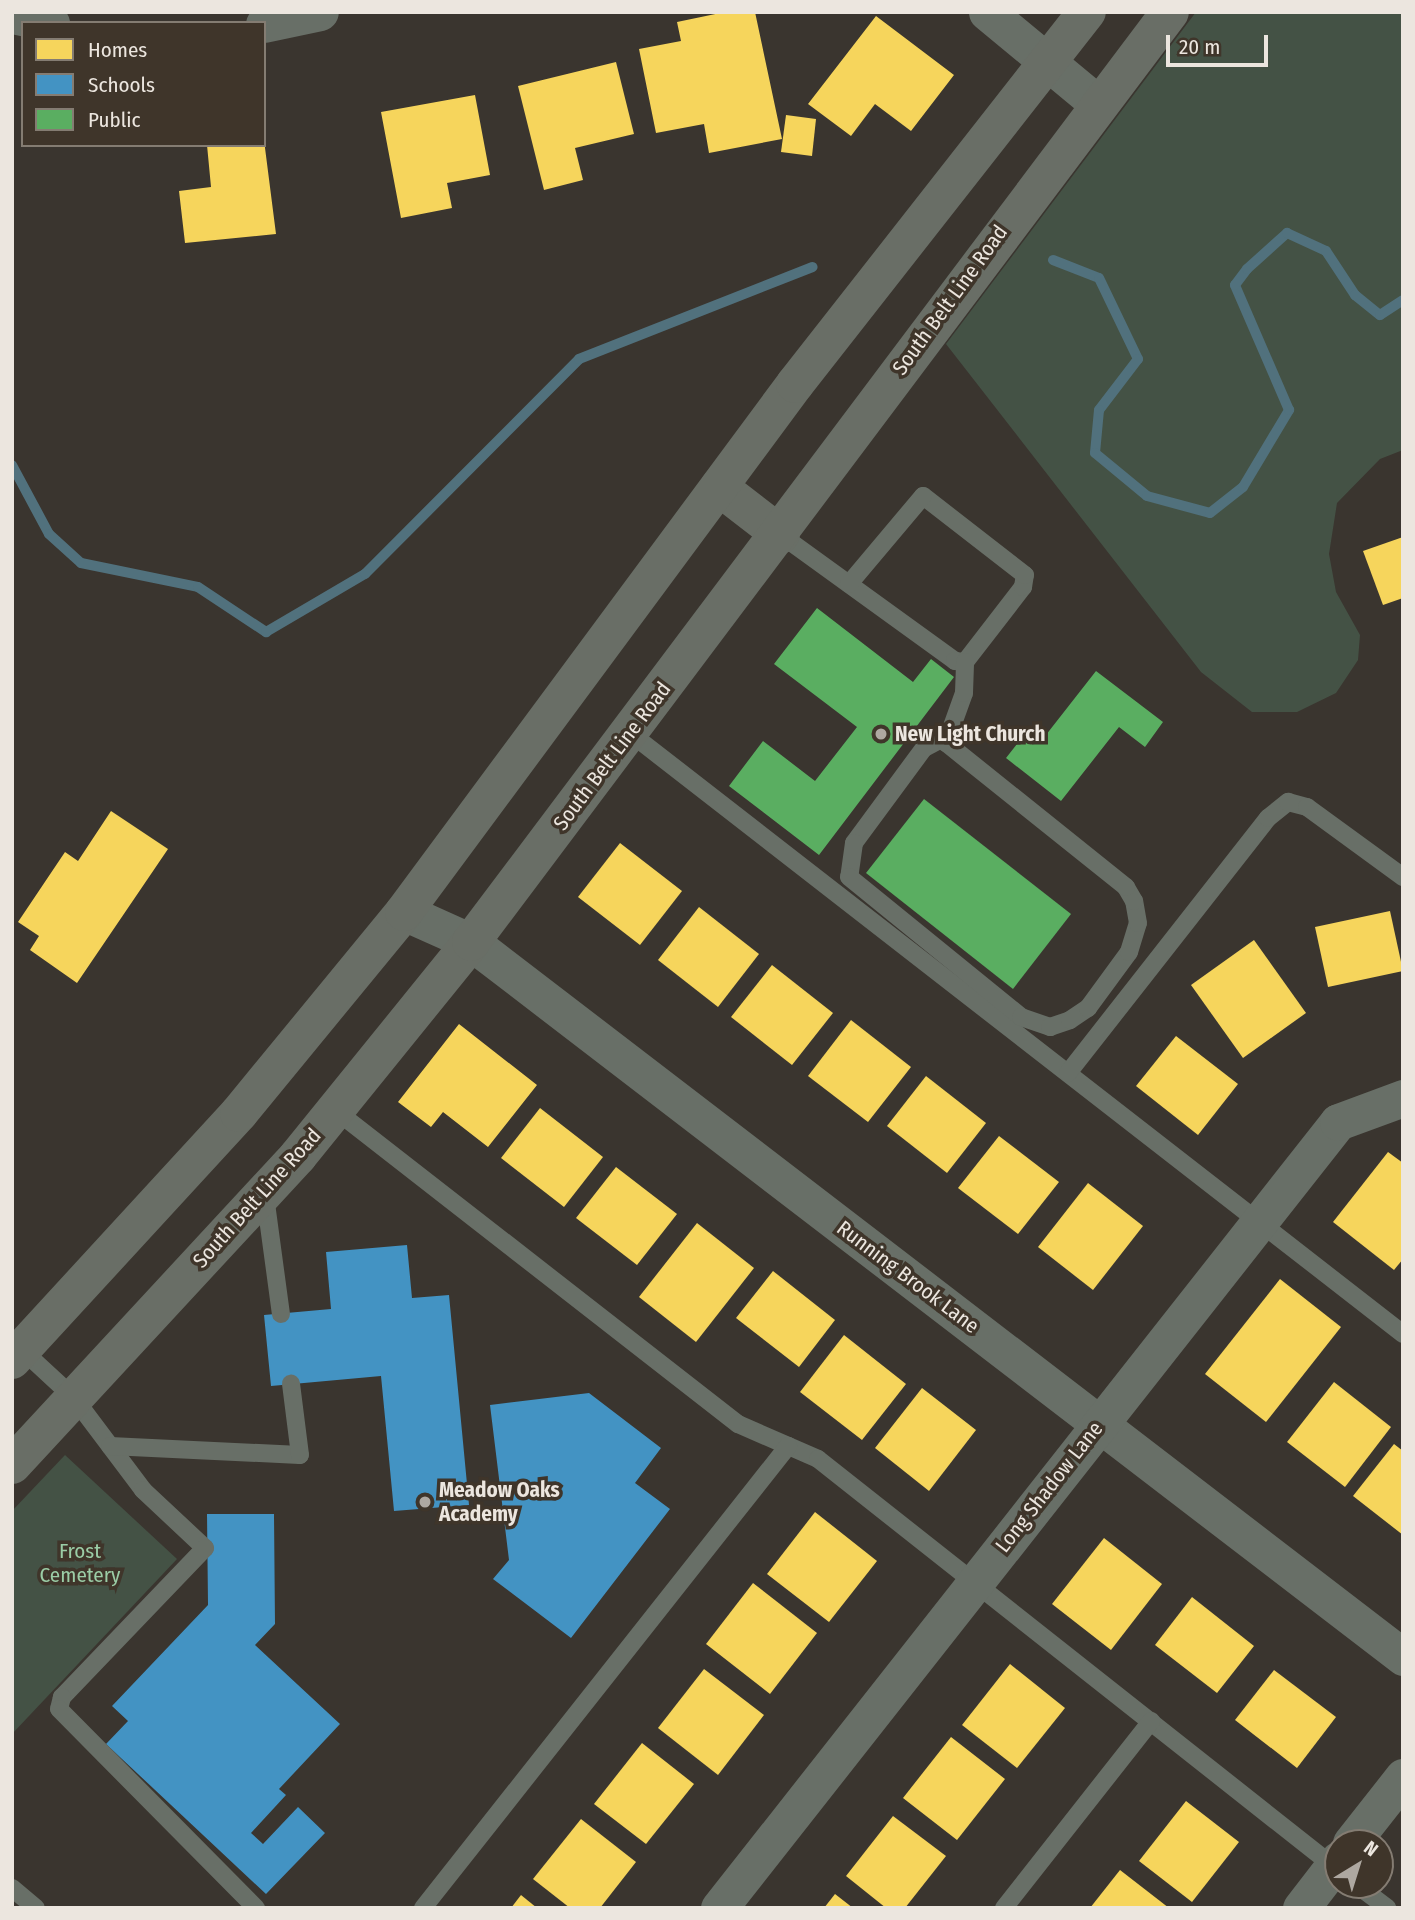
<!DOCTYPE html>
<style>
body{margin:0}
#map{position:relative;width:1415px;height:1920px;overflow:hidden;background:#3a352f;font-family:"Fira Sans Condensed",sans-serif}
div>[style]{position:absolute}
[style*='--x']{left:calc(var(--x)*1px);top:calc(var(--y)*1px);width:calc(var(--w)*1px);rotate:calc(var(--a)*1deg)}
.green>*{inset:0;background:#445245}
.homes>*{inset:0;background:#f6d55c}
.schools>*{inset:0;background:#4393c3}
.public>*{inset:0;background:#5aae61}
.stream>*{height:10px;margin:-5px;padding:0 5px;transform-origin:5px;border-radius:5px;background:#51717d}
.service>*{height:18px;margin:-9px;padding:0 9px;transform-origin:9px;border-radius:9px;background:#686f67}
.minor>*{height:37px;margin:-18.5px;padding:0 18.5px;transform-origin:18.5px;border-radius:18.5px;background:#686f67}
.primary>*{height:38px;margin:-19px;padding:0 19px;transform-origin:19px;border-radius:19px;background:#696e66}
.dots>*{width:19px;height:19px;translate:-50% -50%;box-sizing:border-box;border:4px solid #3f352a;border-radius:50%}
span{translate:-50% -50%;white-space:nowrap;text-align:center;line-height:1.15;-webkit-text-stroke:7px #3f352a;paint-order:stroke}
.street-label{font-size:21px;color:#ece6df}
.poi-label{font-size:21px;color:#ece6df;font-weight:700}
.left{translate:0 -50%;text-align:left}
.park-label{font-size:21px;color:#9bcda6}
.frame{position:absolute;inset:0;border:14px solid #ece6df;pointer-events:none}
.legend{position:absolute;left:21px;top:21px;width:245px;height:126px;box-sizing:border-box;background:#3f352a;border:2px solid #847c72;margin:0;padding:9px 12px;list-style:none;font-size:21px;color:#ece6df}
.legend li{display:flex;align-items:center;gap:14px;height:35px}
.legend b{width:35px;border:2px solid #847c72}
.north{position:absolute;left:1324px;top:1829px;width:70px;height:70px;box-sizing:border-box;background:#3f352a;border:2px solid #847c72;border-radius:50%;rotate:38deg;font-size:19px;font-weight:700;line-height:28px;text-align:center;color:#ece6df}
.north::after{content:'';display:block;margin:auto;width:24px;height:32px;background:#aea8a1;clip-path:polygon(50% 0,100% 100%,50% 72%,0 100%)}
.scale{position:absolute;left:1166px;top:35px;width:102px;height:32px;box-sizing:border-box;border:4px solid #ece6df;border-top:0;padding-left:9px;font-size:21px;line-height:24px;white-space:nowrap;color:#ece6df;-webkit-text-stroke:5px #3f352a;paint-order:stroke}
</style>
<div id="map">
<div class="green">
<div style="clip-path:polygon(1196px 12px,1403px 12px,1403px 450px,1380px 459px,1337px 503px,1329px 554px,1336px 592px,1360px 635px,1358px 660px,1336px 693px,1297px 712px,1252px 712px,1201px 672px,946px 344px)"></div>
<div style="clip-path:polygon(65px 1455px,177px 1559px,12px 1734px,12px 1511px)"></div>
</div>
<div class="homes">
<div style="clip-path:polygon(725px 12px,755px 12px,782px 139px,709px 153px,704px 124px,656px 133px,639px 49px,681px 41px,677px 22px)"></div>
<div style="clip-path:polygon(876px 16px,954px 75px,911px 131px,875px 104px,851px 136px,808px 104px)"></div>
<div style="clip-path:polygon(616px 62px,634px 134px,575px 148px,583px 180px,544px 190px,518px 86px)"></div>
<div style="clip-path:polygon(475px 95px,490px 175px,447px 183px,452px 208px,401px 218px,381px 112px)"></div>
<div style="clip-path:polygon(786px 115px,816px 119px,812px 156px,781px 152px)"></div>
<div style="clip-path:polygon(264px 140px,276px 234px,185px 243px,179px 191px,211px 187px,207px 145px,264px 145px)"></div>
<div style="clip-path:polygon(1403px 537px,1403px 598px,1383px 605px,1363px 551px)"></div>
<div style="clip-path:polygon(111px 811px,168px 849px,77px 983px,30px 950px,39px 936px,18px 922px,65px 852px,78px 861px)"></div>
<div style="clip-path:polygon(620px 843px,682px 891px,640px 945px,578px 897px)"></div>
<div style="clip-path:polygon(699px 907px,759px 954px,718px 1007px,658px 960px)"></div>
<div style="clip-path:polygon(1390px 911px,1403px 971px,1328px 987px,1315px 927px)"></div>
<div style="clip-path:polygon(1254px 940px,1306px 1013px,1243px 1058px,1191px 985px)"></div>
<div style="clip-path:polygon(772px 965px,833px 1013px,792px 1065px,731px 1017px)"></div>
<div style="clip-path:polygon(851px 1020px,911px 1067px,868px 1122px,808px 1076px)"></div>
<div style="clip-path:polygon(459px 1024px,537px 1085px,488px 1147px,443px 1112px,431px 1127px,398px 1102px)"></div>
<div style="clip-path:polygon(1176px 1036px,1238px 1084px,1198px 1135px,1136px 1086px)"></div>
<div style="clip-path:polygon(926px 1076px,986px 1123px,947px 1173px,887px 1126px)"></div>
<div style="clip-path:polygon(540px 1108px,603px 1157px,564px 1207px,501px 1158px)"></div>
<div style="clip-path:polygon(999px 1136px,1059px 1182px,1018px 1234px,958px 1188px)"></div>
<div style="clip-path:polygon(1388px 1152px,1403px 1163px,1403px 1259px,1394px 1270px,1333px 1222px)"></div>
<div style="clip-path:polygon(616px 1167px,677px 1214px,637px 1265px,576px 1218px)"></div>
<div style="clip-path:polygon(1088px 1183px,1143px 1226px,1093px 1290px,1038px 1247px)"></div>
<div style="clip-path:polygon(697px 1223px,754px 1268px,696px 1342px,639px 1297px)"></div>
<div style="clip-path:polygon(773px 1271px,835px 1320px,799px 1367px,736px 1318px)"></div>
<div style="clip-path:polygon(1280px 1279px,1341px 1327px,1266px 1422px,1205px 1374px)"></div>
<div style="clip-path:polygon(844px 1335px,906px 1384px,862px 1440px,800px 1392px)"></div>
<div style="clip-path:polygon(1334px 1382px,1391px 1427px,1345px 1487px,1287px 1442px)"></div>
<div style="clip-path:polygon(922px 1388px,976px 1430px,929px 1491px,875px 1448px)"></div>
<div style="clip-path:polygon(1394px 1444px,1403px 1451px,1403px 1535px,1353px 1496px)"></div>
<div style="clip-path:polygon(815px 1512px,877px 1561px,829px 1622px,767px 1574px)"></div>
<div style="clip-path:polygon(1104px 1538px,1162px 1584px,1111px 1650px,1052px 1604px)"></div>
<div style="clip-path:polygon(753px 1583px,817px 1633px,770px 1694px,706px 1644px)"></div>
<div style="clip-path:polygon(1192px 1597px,1254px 1646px,1217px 1693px,1155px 1645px)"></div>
<div style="clip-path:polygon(1010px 1664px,1065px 1708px,1017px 1768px,962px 1725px)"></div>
<div style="clip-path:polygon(704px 1669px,764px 1715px,718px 1775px,658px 1728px)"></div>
<div style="clip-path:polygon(1274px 1670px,1336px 1717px,1297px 1768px,1235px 1720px)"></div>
<div style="clip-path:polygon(951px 1737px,1005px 1779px,957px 1840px,903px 1798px)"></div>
<div style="clip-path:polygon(642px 1743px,694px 1784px,646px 1844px,594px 1804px)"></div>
<div style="clip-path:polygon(1186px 1801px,1239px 1842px,1192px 1902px,1139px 1861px)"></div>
<div style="clip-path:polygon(893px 1816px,946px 1856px,905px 1908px,886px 1908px,846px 1876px)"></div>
<div style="clip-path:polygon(581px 1819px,636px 1862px,600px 1908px,570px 1908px,533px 1879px)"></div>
<div style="clip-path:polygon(1120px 1870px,1169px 1908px,1090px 1908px)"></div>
<div style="clip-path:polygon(835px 1894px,853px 1908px,824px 1908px)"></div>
<div style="clip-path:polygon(521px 1895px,537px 1908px,511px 1908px)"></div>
</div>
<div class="schools">
<div style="clip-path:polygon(407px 1245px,412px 1298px,449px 1295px,469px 1505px,394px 1511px,381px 1376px,271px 1386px,264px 1315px,331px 1309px,326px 1252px)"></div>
<div style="clip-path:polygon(589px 1393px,661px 1448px,635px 1483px,670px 1509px,571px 1638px,493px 1579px,509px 1560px,490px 1405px)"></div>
<div style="clip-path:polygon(207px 1514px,274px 1514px,275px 1624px,255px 1645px,340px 1724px,279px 1789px,286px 1795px,251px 1833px,263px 1844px,298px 1807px,325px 1833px,266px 1894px,106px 1744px,128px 1721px,112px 1706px,208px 1605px)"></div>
</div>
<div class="public">
<div style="clip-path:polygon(817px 608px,913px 682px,931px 659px,954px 677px,819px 855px,729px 786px,763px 741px,815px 781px,857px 727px,774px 664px)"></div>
<div style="clip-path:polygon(1096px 671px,1163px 722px,1145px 747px,1119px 727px,1061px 801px,1006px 758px,1028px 730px,1042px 740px)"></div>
<div style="clip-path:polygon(924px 799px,1071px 914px,1013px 989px,866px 873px)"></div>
</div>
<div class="stream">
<div style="--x:1053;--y:260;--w:49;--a:21.4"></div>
<div style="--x:1099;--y:278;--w:90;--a:64.3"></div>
<div style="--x:1138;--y:359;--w:64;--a:127.4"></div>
<div style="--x:1099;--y:410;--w:43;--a:95.3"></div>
<div style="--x:1095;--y:453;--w:67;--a:39.6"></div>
<div style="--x:1147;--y:496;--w:65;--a:15.1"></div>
<div style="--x:1210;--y:513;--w:42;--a:-38.2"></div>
<div style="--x:1243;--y:487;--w:90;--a:-59.1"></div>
<div style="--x:1289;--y:410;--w:136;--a:-113.4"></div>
<div style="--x:1235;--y:285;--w:20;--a:-53"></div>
<div style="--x:1247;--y:269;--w:54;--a:-42"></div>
<div style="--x:1287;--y:233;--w:43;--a:24.8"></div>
<div style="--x:1326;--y:251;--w:53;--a:56.6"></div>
<div style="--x:1355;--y:295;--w:32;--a:39"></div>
<div style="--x:1380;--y:315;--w:27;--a:-33"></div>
<div style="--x:12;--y:465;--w:78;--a:61.8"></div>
<div style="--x:49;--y:534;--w:43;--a:42.2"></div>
<div style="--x:81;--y:563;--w:119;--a:11.6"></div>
<div style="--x:198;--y:587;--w:82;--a:33.5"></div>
<div style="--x:266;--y:632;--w:115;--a:-30.4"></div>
<div style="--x:365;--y:574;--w:303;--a:-45.1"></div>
<div style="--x:579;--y:359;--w:251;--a:-21.5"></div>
</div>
<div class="service">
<div style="--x:781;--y:535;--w:215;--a:35.9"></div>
<div style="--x:955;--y:661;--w:10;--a:6"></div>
<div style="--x:965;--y:662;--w:95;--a:-52.3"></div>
<div style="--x:1023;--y:587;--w:12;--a:-81"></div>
<div style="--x:1025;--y:575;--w:129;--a:-142.2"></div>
<div style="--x:923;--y:496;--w:115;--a:130.1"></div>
<div style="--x:630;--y:733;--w:979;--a:37.86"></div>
<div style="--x:945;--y:737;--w:24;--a:152"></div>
<div style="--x:924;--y:748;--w:118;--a:126.4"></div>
<div style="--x:854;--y:843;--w:34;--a:98"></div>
<div style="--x:849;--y:877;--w:222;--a:39.1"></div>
<div style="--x:1021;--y:1017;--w:31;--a:19"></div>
<div style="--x:1050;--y:1027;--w:21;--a:-19"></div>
<div style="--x:1070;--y:1020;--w:22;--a:-34"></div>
<div style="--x:1088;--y:1008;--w:69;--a:-53.8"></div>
<div style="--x:1129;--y:952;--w:30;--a:-73"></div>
<div style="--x:1138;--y:923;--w:22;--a:-100"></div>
<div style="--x:1134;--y:901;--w:16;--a:-120"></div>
<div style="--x:1126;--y:887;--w:231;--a:-141.3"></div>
<div style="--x:946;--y:743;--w:53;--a:-70.2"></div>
<div style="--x:964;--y:693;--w:31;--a:-88"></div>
<div style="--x:1068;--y:1073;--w:324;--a:-51.9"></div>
<div style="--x:1268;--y:818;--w:26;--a:-39"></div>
<div style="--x:1288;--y:802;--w:20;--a:15"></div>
<div style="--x:1307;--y:807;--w:119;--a:36.1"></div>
<div style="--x:335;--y:1110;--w:511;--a:37.92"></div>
<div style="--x:738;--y:1424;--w:87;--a:23.6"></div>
<div style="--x:818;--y:1459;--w:661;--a:38.31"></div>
<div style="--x:265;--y:1196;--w:119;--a:82.3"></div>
<div style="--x:19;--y:1347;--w:75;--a:42.8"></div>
<div style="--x:74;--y:1398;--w:115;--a:53.1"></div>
<div style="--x:143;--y:1490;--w:85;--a:43.1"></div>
<div style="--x:205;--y:1548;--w:207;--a:133.8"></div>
<div style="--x:62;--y:1697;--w:12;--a:104"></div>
<div style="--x:59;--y:1709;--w:280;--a:45.3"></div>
<div style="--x:110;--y:1446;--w:190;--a:2.7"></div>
<div style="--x:300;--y:1455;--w:72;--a:-97.2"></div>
<div style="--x:1357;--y:1885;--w:38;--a:37"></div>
<div style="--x:12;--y:1888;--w:31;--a:40"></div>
<div style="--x:423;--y:1908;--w:589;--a:-51.69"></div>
<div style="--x:1004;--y:1908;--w:238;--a:-51.8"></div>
</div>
<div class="minor">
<div style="--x:987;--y:12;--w:143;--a:39.6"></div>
<div style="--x:12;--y:15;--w:40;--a:12"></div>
<div style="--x:264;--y:24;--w:57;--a:-12.1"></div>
<div style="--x:404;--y:912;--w:73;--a:24.1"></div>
<div style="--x:471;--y:942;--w:1175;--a:37.49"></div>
<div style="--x:1351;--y:1843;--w:84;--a:-51.8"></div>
<div style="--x:719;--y:1908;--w:1000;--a:-51.78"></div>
<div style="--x:1338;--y:1122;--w:69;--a:-20.3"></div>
<div style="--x:1301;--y:1908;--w:61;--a:-52.4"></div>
</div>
<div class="primary">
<div style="--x:719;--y:487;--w:78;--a:37.7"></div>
<div style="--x:12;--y:1360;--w:335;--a:-47.4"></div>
<div style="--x:239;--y:1113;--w:260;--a:-50.6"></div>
<div style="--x:404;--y:912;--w:657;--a:-53.48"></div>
<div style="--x:795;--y:384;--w:473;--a:-51.9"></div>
<div style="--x:12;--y:1465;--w:421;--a:-47.2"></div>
<div style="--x:298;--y:1156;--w:275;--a:-51"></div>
<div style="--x:471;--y:942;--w:1163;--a:-53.07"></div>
</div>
<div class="dots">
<div style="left:881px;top:734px;background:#aea8a1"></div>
<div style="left:425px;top:1502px;background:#aea8a1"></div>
</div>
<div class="street-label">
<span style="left:950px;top:300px;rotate:-54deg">South Belt Line Road</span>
<span style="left:612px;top:756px;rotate:-53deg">South Belt Line Road</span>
<span style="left:257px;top:1198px;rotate:-48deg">South Belt Line Road</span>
<span style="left:908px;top:1277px;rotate:37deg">Running Brook Lane</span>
<span style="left:1049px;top:1487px;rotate:-52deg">Long Shadow Lane</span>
</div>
<div class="poi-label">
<span class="left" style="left:895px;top:734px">New Light Church</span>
<span class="left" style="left:439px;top:1502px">Meadow Oaks<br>Academy</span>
</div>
<div class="park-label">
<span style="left:80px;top:1563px">Frost<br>Cemetery</span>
</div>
<div class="frame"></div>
<ul class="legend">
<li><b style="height:19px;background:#f6d55c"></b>Homes</li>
<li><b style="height:19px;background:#4393c3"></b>Schools</li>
<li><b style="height:19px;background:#5aae61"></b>Public</li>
</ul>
<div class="north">N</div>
<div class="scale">20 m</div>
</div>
